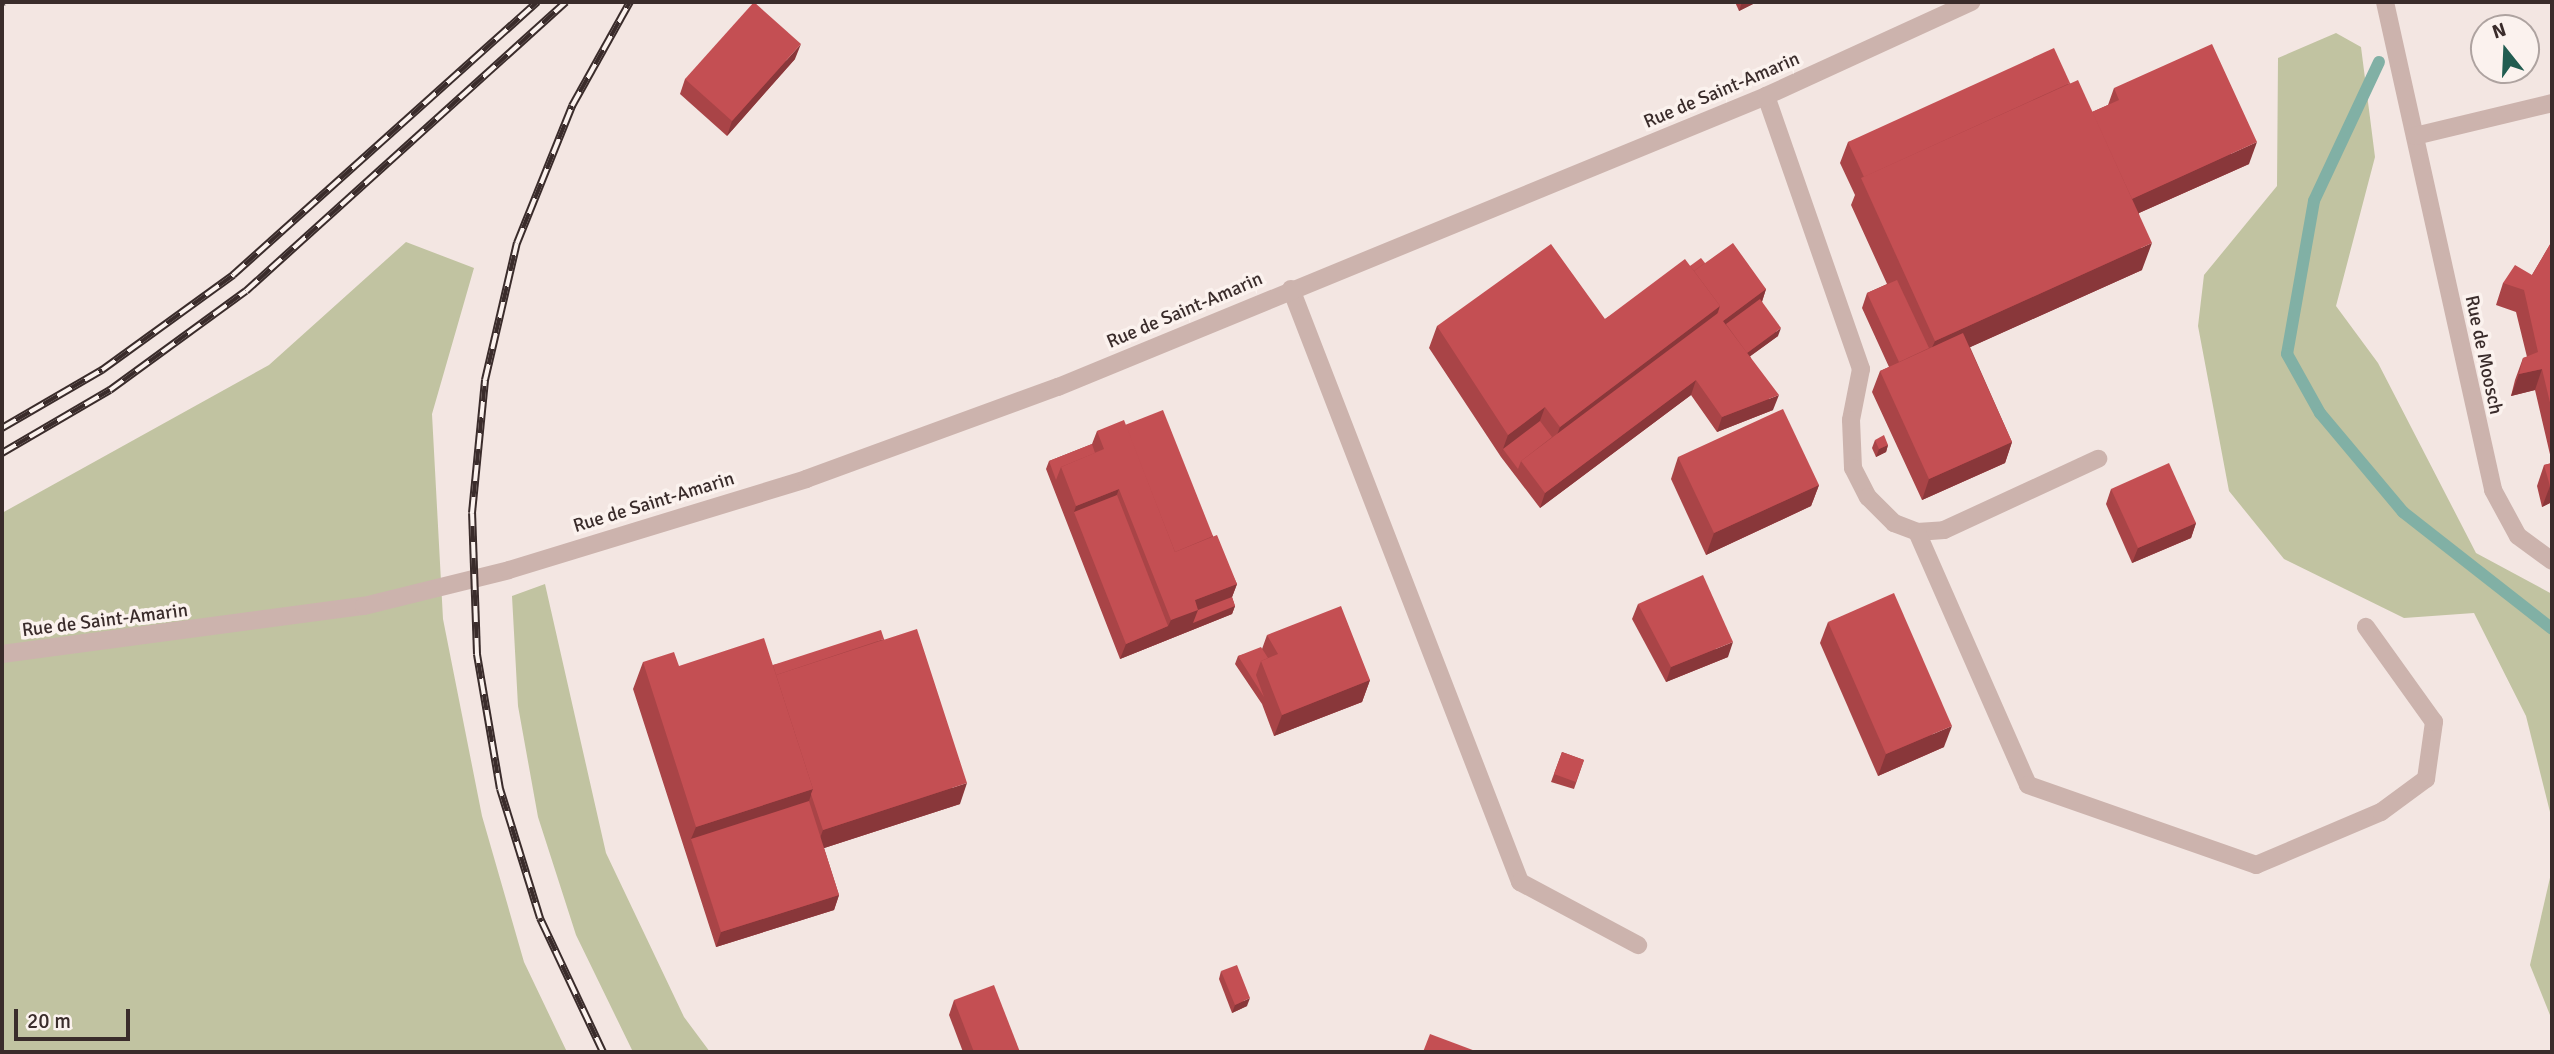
<!DOCTYPE html>
<style>
body{margin:0}
#map{position:relative;width:2554px;height:1054px;overflow:hidden;background:#f3e6e2;font-family:Signika,sans-serif}
div>[style]{position:absolute}
[style*='--x']{left:calc(var(--x)*1px);top:calc(var(--y)*1px);width:calc(var(--w)*1px);rotate:calc(var(--a)*1deg)}
.green>*{inset:0;background:#c1c3a1}
.stream>*{height:12px;margin:-6px;padding:0 6px;transform-origin:6px;border-radius:6px;background:#81b0a5}
.service>*{height:18px;margin:-9px;padding:0 9px;transform-origin:9px;border-radius:9px;background:#ccb3ad}
.minor>*{height:18px;margin:-9px;padding:0 9px;transform-origin:9px;border-radius:9px;background:#ccb3ad}
.rail>*{height:8px;margin-top:-4px;transform-origin:0;background:repeating-linear-gradient(90deg,#fbf2ee 0 16px,#3a2c2b 0 32px);box-sizing:border-box;border-block:2px solid #3a2c2b}
.wall>*{inset:0;background:#a94447}
.shaded-wall>*{inset:0;background:#89373a}
.building>*{inset:0;background:#c44f53}
span{translate:-50% -50%;white-space:nowrap;text-align:center;line-height:1.15;-webkit-text-stroke:7px #fbf2ee;paint-order:stroke}
.street-label{font-size:19px;color:#3a2c2b}
.frame{position:absolute;inset:0;border:4px solid #3a2c2b;pointer-events:none}
.north{position:absolute;left:2470px;top:14px;width:70px;height:70px;box-sizing:border-box;background:#fbf2ee;border:2px solid #aea3a0;border-radius:50%;rotate:342deg;font-size:19px;font-weight:700;line-height:28px;text-align:center;color:#3a2c2b}
.north::after{content:'';display:block;margin:auto;width:24px;height:32px;background:#215c50;clip-path:polygon(50% 0,100% 100%,50% 72%,0 100%)}
.scale{position:absolute;left:14px;top:1009px;width:116px;height:32px;box-sizing:border-box;border:4px solid #3a2c2b;border-top:0;padding-left:9px;font-size:21px;line-height:24px;white-space:nowrap;color:#3a2c2b;-webkit-text-stroke:5px #fbf2ee;paint-order:stroke}
</style>
<div id="map">
<div class="green">
<div style="clip-path:polygon(2336px 33px,2361px 47px,2375px 157px,2336px 306px,2378px 363px,2476px 553px,2552px 594px,2552px 820px,2526px 716px,2474px 613px,2404px 618px,2284px 559px,2229px 491px,2198px 326px,2204px 275px,2277px 186px,2278px 58px)"></div>
<div style="clip-path:polygon(406px 242px,474px 268px,432px 414px,443px 619px,482px 816px,524px 962px,567px 1052px,2px 1052px,2px 513px,269px 365px)"></div>
<div style="clip-path:polygon(545px 584px,606px 853px,684px 1017px,710px 1052px,633px 1052px,576px 935px,538px 817px,518px 706px,512px 596px)"></div>
<div style="clip-path:polygon(2552px 869px,2552px 1020px,2530px 965px)"></div>
</div>
<div class="stream">
<div style="--x:2379;--y:62;--w:153;--a:115.1"></div>
<div style="--x:2314;--y:201;--w:155;--a:100"></div>
<div style="--x:2287;--y:354;--w:68;--a:60.8"></div>
<div style="--x:2320;--y:413;--w:129;--a:50"></div>
<div style="--x:2403;--y:512;--w:189;--a:38.1"></div>
</div>
<div class="service">
<div style="--x:1766;--y:96;--w:289;--a:70.8"></div>
<div style="--x:1861;--y:369;--w:52;--a:101.1"></div>
<div style="--x:1851;--y:420;--w:48;--a:87.6"></div>
<div style="--x:1853;--y:468;--w:33;--a:63"></div>
<div style="--x:1868;--y:497;--w:37;--a:45"></div>
<div style="--x:1894;--y:523;--w:25;--a:21"></div>
<div style="--x:1917;--y:532;--w:27;--a:-4"></div>
<div style="--x:1944;--y:530;--w:170;--a:-24.8"></div>
<div style="--x:1917;--y:532;--w:276;--a:66.3"></div>
<div style="--x:2028;--y:785;--w:242;--a:19.3"></div>
<div style="--x:2256;--y:865;--w:136;--a:-23"></div>
<div style="--x:2381;--y:812;--w:56;--a:-36.3"></div>
<div style="--x:2426;--y:779;--w:58;--a:-82"></div>
<div style="--x:2434;--y:722;--w:117;--a:-125.6"></div>
<div style="--x:2;--y:654;--w:365;--a:-7.6"></div>
<div style="--x:364;--y:606;--w:149;--a:-13.9"></div>
</div>
<div class="minor">
<div style="--x:2385;--y:2;--w:500;--a:77.5"></div>
<div style="--x:2493;--y:490;--w:52;--a:61.5"></div>
<div style="--x:2518;--y:536;--w:42;--a:36.3"></div>
<div style="--x:2415;--y:136;--w:141;--a:-13.5"></div>
<div style="--x:1291;--y:289;--w:636;--a:68.88"></div>
<div style="--x:1520;--y:882;--w:134;--a:28.1"></div>
<div style="--x:509;--y:570;--w:311;--a:-17"></div>
<div style="--x:806;--y:479;--w:268;--a:-20.1"></div>
<div style="--x:1058;--y:387;--w:765;--a:-22.34"></div>
<div style="--x:1766;--y:96;--w:226;--a:-24.6"></div>
</div>
<div class="rail">
<div style="--x:2;--y:3;--w:1;--a:-45"></div>
<div style="--x:2;--y:428;--w:116;--a:-30.1"></div>
<div style="--x:102;--y:370;--w:162;--a:-35.9"></div>
<div style="--x:233;--y:275;--w:409;--a:-41.9"></div>
<div style="--x:2;--y:453;--w:125;--a:-30.3"></div>
<div style="--x:110;--y:390;--w:168;--a:-36.1"></div>
<div style="--x:246;--y:291;--w:431;--a:-42.1"></div>
<div style="--x:603;--y:1052;--w:148;--a:-115.2"></div>
<div style="--x:540;--y:918;--w:135;--a:-107.2"></div>
<div style="--x:500;--y:789;--w:137;--a:-99.7"></div>
<div style="--x:477;--y:654;--w:141;--a:-92"></div>
<div style="--x:472;--y:513;--w:134;--a:-84.4"></div>
<div style="--x:485;--y:380;--w:141;--a:-76.9"></div>
<div style="--x:517;--y:243;--w:148;--a:-68.1"></div>
<div style="--x:572;--y:106;--w:119;--a:-60.9"></div>
</div>
<div class="wall">
<div style="clip-path:polygon(1735px 2px,1757px 2px,1739px 11px)"></div>
<div style="clip-path:polygon(795px 59px,727px 136px,680px 94px,685px 79px)"></div>
<div style="clip-path:polygon(2070px 83px,2092px 112px,2108px 105px,2114px 88px,2249px 164px,2139px 213px,2142px 270px,1970px 347px,2012px 442px,2005px 463px,1922px 500px,1872px 392px,1880px 371px,1889px 367px,1862px 308px,1867px 293px,1887px 284px,1851px 205px,1855px 195px,1840px 163px,1848px 142px)"></div>
<div style="clip-path:polygon(2552px 241px,2552px 502px,2542px 507px,2537px 486px,2544px 465px,2552px 463px,2535px 390px,2511px 396px,2515px 380px,2523px 358px,2527px 357px,2516px 312px,2496px 305px,2503px 283px,2532px 275px)"></div>
<div style="clip-path:polygon(1705px 263px,1766px 289px,1762px 302px,1778px 336px,1750px 356px,1773px 410px,1717px 432px,1691px 395px,1540px 508px,1501px 457px,1429px 348px,1437px 326px,1605px 319px,1690px 266px)"></div>
<div style="clip-path:polygon(1126px 425px,1213px 536px,1237px 584px,1232px 597px,1235px 606px,1232px 614px,1120px 659px,1046px 469px,1049px 461px,1092px 444px,1097px 431px)"></div>
<div style="clip-path:polygon(1875px 440px,1888px 445px,1886px 452px,1876px 457px,1872px 448px)"></div>
<div style="clip-path:polygon(1678px 457px,1819px 485px,1811px 506px,1706px 555px,1671px 479px)"></div>
<div style="clip-path:polygon(2111px 489px,2196px 523px,2191px 538px,2132px 563px,2106px 504px)"></div>
<div style="clip-path:polygon(1638px 604px,1728px 657px,1666px 682px,1632px 619px)"></div>
<div style="clip-path:polygon(1828px 622px,1944px 747px,1878px 776px,1820px 643px)"></div>
<div style="clip-path:polygon(1267px 635px,1370px 680px,1362px 702px,1274px 736px,1262px 704px,1235px 664px,1238px 656px,1262px 649px)"></div>
<div style="clip-path:polygon(884px 639px,960px 804px,824px 848px,839px 895px,834px 910px,716px 947px,633px 689px,643px 662px,679px 666px,773px 665px)"></div>
<div style="clip-path:polygon(1562px 752px,1584px 760px,1574px 789px,1551px 782px)"></div>
<div style="clip-path:polygon(1221px 971px,1247px 1006px,1232px 1013px,1219px 979px)"></div>
<div style="clip-path:polygon(954px 1000px,1020px 1052px,963px 1052px,949px 1015px)"></div>
</div>
<div class="shaded-wall">
<div style="clip-path:polygon(1742px 2px,1757px 2px,1739px 11px)"></div>
<div style="clip-path:polygon(801px 44px,795px 59px,727px 136px,732px 121px)"></div>
<div style="clip-path:polygon(2257px 142px,2249px 164px,2121px 221px,2129px 200px)"></div>
<div style="clip-path:polygon(2152px 243px,2142px 270px,1895px 381px,1930px 352px,1935px 341px)"></div>
<div style="clip-path:polygon(1766px 289px,1761px 304px,1722px 327px,1723px 321px)"></div>
<div style="clip-path:polygon(1720px 306px,1712px 328px,1552px 448px,1560px 427px)"></div>
<div style="clip-path:polygon(1781px 328px,1778px 336px,1741px 363px,1743px 356px)"></div>
<div style="clip-path:polygon(2542px 369px,2535px 390px,2511px 396px,2519px 374px)"></div>
<div style="clip-path:polygon(1696px 380px,1691px 395px,1540px 508px,1545px 493px)"></div>
<div style="clip-path:polygon(1779px 395px,1773px 410px,1717px 432px,1722px 417px)"></div>
<div style="clip-path:polygon(1545px 407px,1537px 429px,1503px 449px,1500px 457px,1508px 435px)"></div>
<div style="clip-path:polygon(2012px 442px,2005px 463px,1922px 500px,1929px 479px)"></div>
<div style="clip-path:polygon(1888px 445px,1886px 452px,1876px 457px,1879px 449px)"></div>
<div style="clip-path:polygon(2552px 484px,2552px 502px,2542px 507px,2550px 486px)"></div>
<div style="clip-path:polygon(1819px 485px,1811px 506px,1706px 555px,1714px 533px)"></div>
<div style="clip-path:polygon(1119px 489px,1111px 510px,1074px 512px,1076px 506px)"></div>
<div style="clip-path:polygon(2196px 523px,2191px 538px,2132px 563px,2138px 548px)"></div>
<div style="clip-path:polygon(1237px 584px,1229px 605px,1235px 606px,1232px 614px,1120px 659px,1126px 644px,1168px 626px,1171px 620px,1195px 600px)"></div>
<div style="clip-path:polygon(1733px 642px,1728px 657px,1666px 682px,1671px 667px)"></div>
<div style="clip-path:polygon(1370px 680px,1362px 702px,1274px 736px,1282px 715px)"></div>
<div style="clip-path:polygon(1952px 726px,1944px 747px,1878px 776px,1886px 754px)"></div>
<div style="clip-path:polygon(967px 783px,960px 804px,815px 851px,823px 830px)"></div>
<div style="clip-path:polygon(813px 789px,804px 816px,691px 839px,696px 827px)"></div>
<div style="clip-path:polygon(839px 895px,834px 910px,716px 947px,721px 932px)"></div>
<div style="clip-path:polygon(1250px 998px,1247px 1006px,1232px 1013px,1235px 1005px)"></div>
</div>
<div class="building">
<div style="clip-path:polygon(754px 2px,801px 44px,732px 121px,685px 79px)"></div>
<div style="clip-path:polygon(2212px 44px,2257px 142px,2132px 199px,2092px 112px,2119px 100px,2114px 88px)"></div>
<div style="clip-path:polygon(2054px 48px,2070px 83px,1864px 177px,1848px 142px)"></div>
<div style="clip-path:polygon(2078px 80px,2152px 243px,1935px 341px,1861px 178px)"></div>
<div style="clip-path:polygon(2552px 241px,2552px 411px,2542px 369px,2519px 374px,2523px 358px,2538px 352px,2524px 290px,2503px 283px,2515px 265px,2532px 275px)"></div>
<div style="clip-path:polygon(1733px 243px,1766px 289px,1723px 321px,1779px 395px,1722px 417px,1696px 380px,1545px 493px,1521px 461px,1718px 313px,1720px 306px,1694px 271px)"></div>
<div style="clip-path:polygon(1551px 244px,1605px 319px,1685px 259px,1720px 306px,1560px 427px,1545px 407px,1508px 435px,1437px 326px)"></div>
<div style="clip-path:polygon(1701px 258px,1705px 263px,1694px 271px,1690px 266px)"></div>
<div style="clip-path:polygon(1897px 280px,1929px 348px,1899px 362px,1867px 293px)"></div>
<div style="clip-path:polygon(1760px 299px,1781px 328px,1747px 353px,1726px 324px)"></div>
<div style="clip-path:polygon(1963px 333px,2012px 442px,1929px 479px,1880px 371px)"></div>
<div style="clip-path:polygon(1783px 409px,1819px 485px,1714px 533px,1678px 457px)"></div>
<div style="clip-path:polygon(1163px 410px,1213px 536px,1175px 552px,1125px 425px)"></div>
<div style="clip-path:polygon(1124px 420px,1175px 552px,1217px 535px,1237px 584px,1195px 600px,1198px 610px,1171px 620px,1119px 489px,1076px 506px,1061px 467px,1104px 449px,1097px 431px)"></div>
<div style="clip-path:polygon(1540px 421px,1552px 437px,1521px 461px,1518px 469px,1503px 449px)"></div>
<div style="clip-path:polygon(1884px 435px,1888px 445px,1879px 449px,1875px 440px)"></div>
<div style="clip-path:polygon(1092px 444px,1095px 453px,1061px 467px,1056px 480px,1049px 461px)"></div>
<div style="clip-path:polygon(2169px 463px,2196px 523px,2138px 548px,2111px 489px)"></div>
<div style="clip-path:polygon(2552px 463px,2552px 484px,2550px 486px,2544px 465px)"></div>
<div style="clip-path:polygon(1117px 495px,1168px 626px,1126px 644px,1074px 512px)"></div>
<div style="clip-path:polygon(1703px 575px,1733px 642px,1671px 667px,1638px 604px)"></div>
<div style="clip-path:polygon(1894px 593px,1952px 726px,1886px 754px,1828px 622px)"></div>
<div style="clip-path:polygon(1232px 597px,1235px 606px,1193px 623px,1198px 610px)"></div>
<div style="clip-path:polygon(1341px 606px,1370px 680px,1282px 715px,1261px 661px,1278px 654px,1267px 635px)"></div>
<div style="clip-path:polygon(917px 629px,967px 783px,823px 830px,811px 794px,813px 789px,776px 675px)"></div>
<div style="clip-path:polygon(881px 630px,884px 639px,776px 675px,773px 665px)"></div>
<div style="clip-path:polygon(764px 638px,813px 789px,696px 827px,643px 662px,674px 652px,679px 666px)"></div>
<div style="clip-path:polygon(1261px 647px,1268px 658px,1261px 661px,1256px 675px,1264px 697px,1238px 656px)"></div>
<div style="clip-path:polygon(1562px 752px,1584px 760px,1576px 782px,1554px 774px)"></div>
<div style="clip-path:polygon(809px 801px,839px 895px,721px 932px,691px 839px)"></div>
<div style="clip-path:polygon(1237px 965px,1250px 998px,1235px 1005px,1221px 971px)"></div>
<div style="clip-path:polygon(994px 985px,1020px 1052px,974px 1052px,954px 1000px)"></div>
<div style="clip-path:polygon(1430px 1034px,1478px 1052px,1423px 1052px)"></div>
</div>
<div class="street-label">
<span style="left:1722px;top:91px;rotate:-23deg">Rue de Saint-Amarin</span>
<span style="left:1185px;top:311px;rotate:-23deg">Rue de Saint-Amarin</span>
<span style="left:2483px;top:355px;rotate:78deg">Rue de Moosch</span>
<span style="left:654px;top:503px;rotate:-17deg">Rue de Saint-Amarin</span>
<span style="left:105px;top:621px;rotate:-7deg">Rue de Saint-Amarin</span>
</div>
<div class="frame"></div>
<div class="north">N</div>
<div class="scale">20 m</div>
</div>
